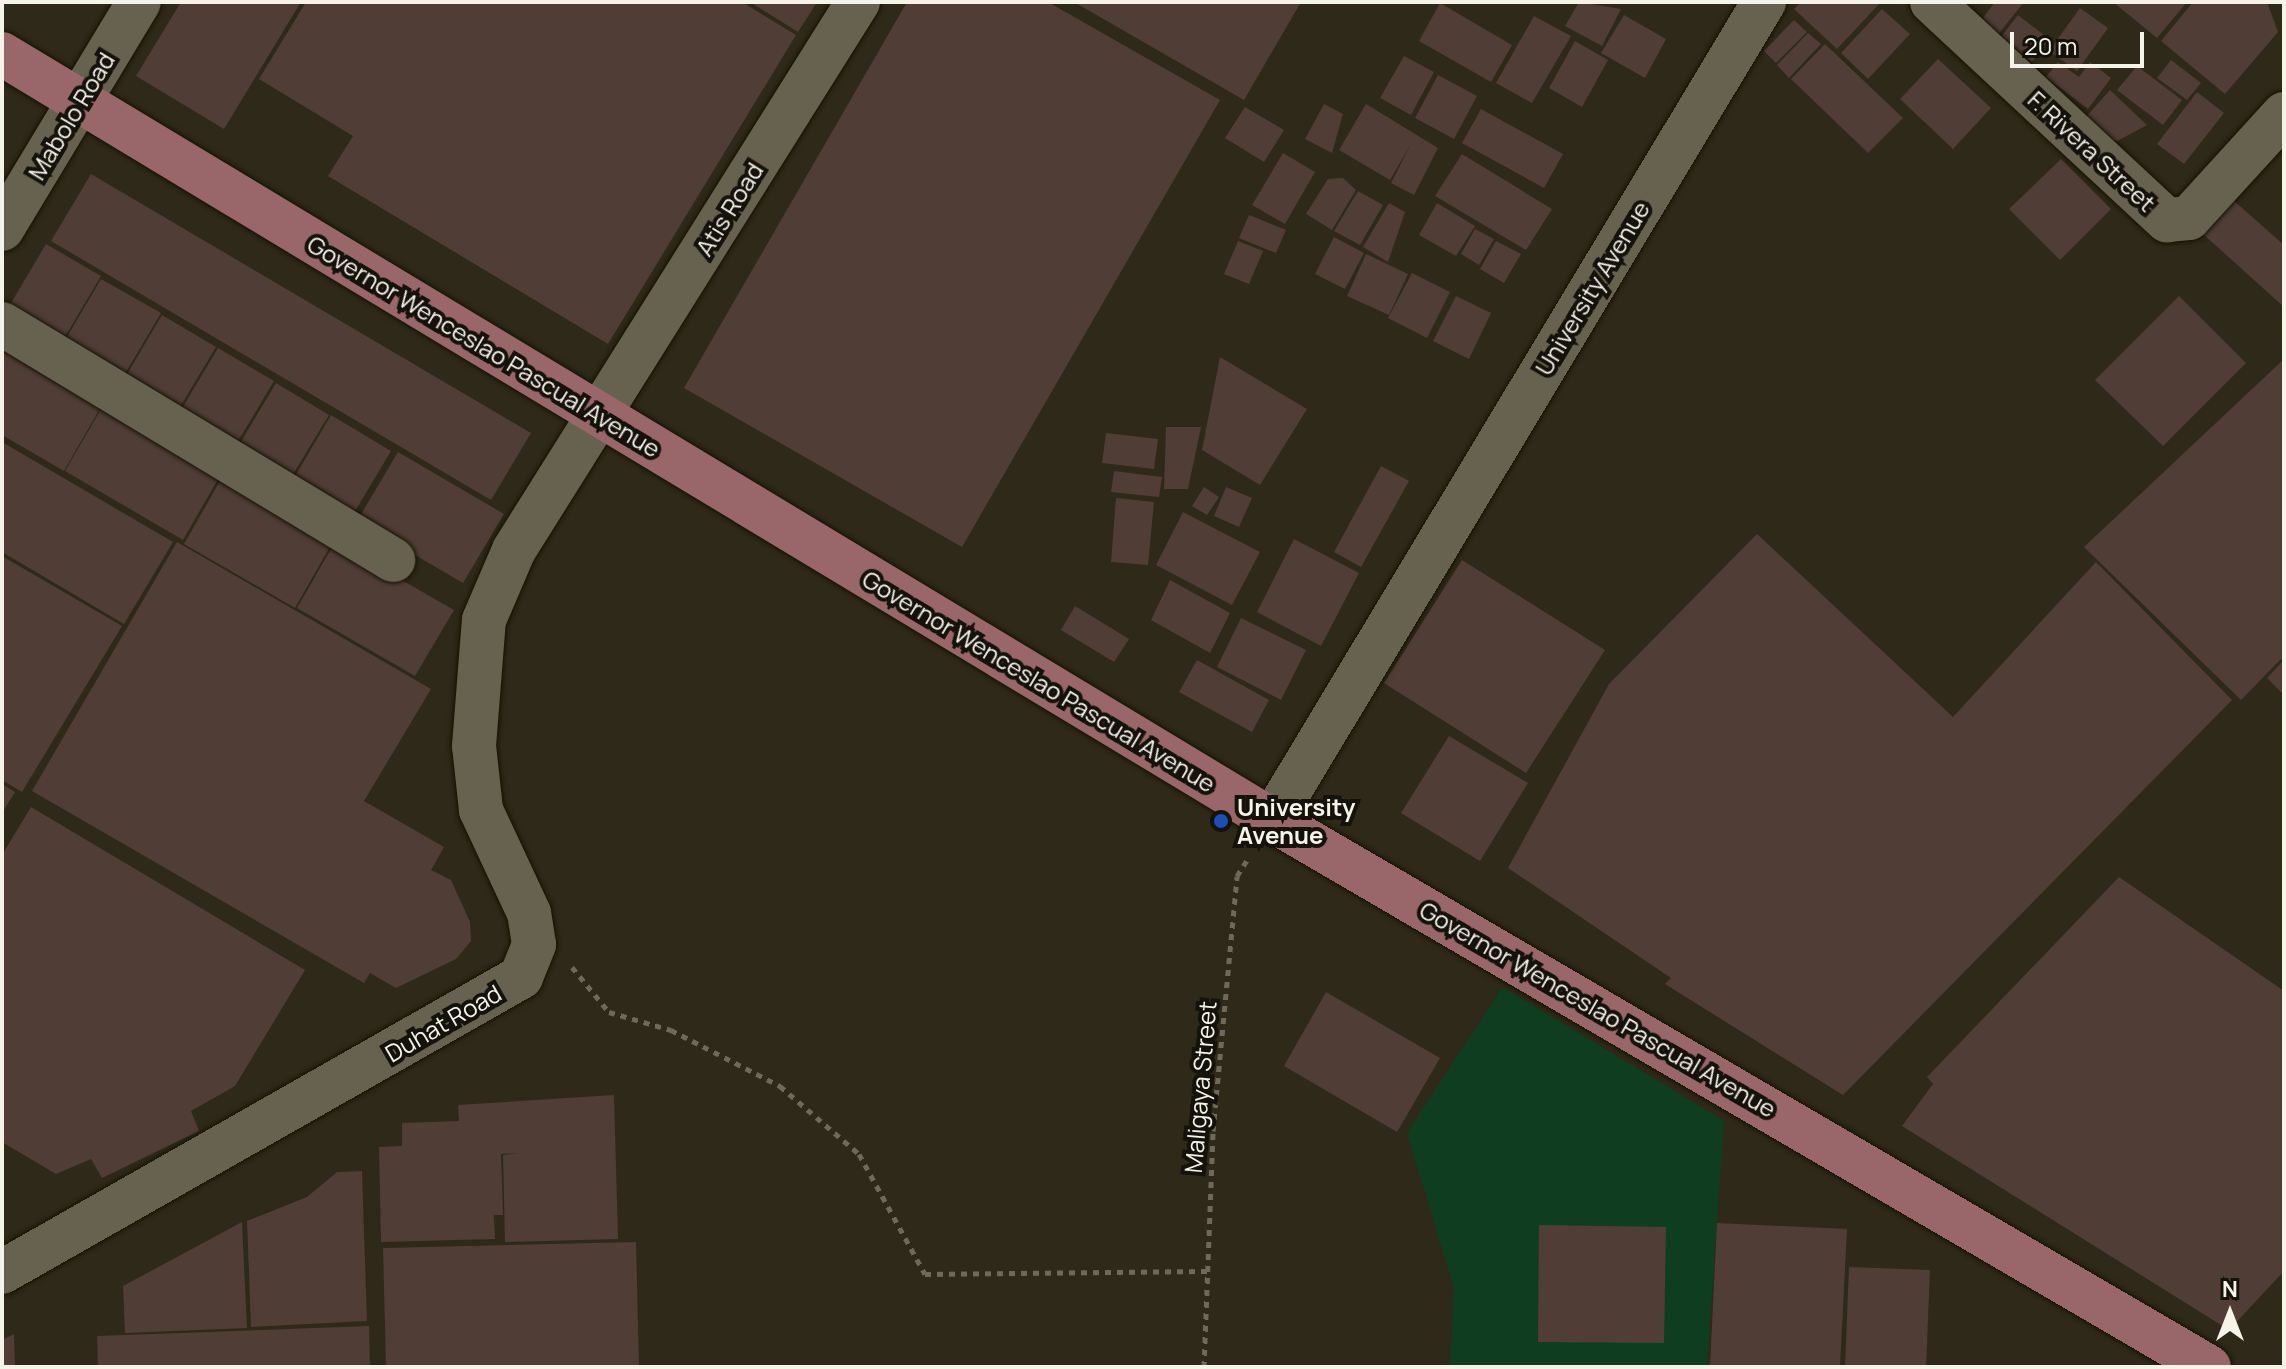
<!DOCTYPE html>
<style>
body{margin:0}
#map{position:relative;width:2286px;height:1369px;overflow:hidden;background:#2e2918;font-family:Manrope,sans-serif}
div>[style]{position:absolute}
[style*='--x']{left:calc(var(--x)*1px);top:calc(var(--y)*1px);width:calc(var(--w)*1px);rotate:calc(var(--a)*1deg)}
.green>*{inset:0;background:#0e3e1f}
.building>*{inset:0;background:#503e36}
.path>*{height:5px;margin-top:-2.5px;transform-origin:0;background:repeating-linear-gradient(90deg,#6e6a5b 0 6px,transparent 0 12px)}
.roads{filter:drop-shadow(0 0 2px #161203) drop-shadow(0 0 2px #161203)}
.minor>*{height:44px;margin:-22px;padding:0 22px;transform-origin:22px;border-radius:22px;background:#67624f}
.major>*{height:44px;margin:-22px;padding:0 22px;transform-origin:22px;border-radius:22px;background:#996769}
.dots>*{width:22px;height:22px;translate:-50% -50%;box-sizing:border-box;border:4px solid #14120b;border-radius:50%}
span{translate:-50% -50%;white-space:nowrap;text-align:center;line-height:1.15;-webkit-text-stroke:8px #14120b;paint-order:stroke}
.street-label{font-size:24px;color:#f6f3e9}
.poi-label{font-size:24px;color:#f6f3e9;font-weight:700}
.left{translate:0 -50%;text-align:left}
.frame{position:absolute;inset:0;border:4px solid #f6f3e9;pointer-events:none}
.north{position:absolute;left:2190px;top:1273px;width:80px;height:80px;-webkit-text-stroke:6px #14120b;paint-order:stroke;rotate:0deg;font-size:22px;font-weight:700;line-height:32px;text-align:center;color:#f6f3e9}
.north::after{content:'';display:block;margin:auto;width:28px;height:36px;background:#f6f3e9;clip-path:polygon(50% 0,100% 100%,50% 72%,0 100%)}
.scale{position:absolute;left:2010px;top:32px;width:134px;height:36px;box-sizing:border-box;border:4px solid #f6f3e9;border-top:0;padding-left:10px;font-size:24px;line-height:28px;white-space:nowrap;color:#f6f3e9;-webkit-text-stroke:6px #14120b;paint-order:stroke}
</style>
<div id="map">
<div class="green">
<div style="clip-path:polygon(1503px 987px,1724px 1121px,1707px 1367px,1450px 1367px,1454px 1288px,1407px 1133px)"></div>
</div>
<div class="building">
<div style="clip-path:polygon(181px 2px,301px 2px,224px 129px,136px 76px)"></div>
<div style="clip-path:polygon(306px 2px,742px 2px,796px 35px,608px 344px,328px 176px,353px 136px,259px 79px)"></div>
<div style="clip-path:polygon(750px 2px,817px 2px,798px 32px)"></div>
<div style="clip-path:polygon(907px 2px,1048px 2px,1220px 100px,962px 547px,684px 388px)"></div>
<div style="clip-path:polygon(1074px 2px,1301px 2px,1244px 100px)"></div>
<div style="clip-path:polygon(1579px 2px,1621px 9px,1602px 46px,1565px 26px)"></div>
<div style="clip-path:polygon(1801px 2px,1881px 2px,1837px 49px,1794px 9px)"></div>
<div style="clip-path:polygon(1995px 2px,2024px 2px,1996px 37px,1979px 23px)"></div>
<div style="clip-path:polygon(2113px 2px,2187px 2px,2157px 38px)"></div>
<div style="clip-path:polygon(2193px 2px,2267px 2px,2278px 32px,2225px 94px,2161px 41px)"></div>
<div style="clip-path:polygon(1440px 3px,1512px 45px,1491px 82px,1419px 41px)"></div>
<div style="clip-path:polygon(2080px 8px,2108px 28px,2077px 71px,2049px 51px)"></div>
<div style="clip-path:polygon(1882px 9px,1910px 34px,1868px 79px,1841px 53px)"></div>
<div style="clip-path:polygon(1624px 15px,1666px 39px,1645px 78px,1601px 53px)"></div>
<div style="clip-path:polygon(2018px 15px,2049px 39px,2032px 62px,2001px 37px)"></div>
<div style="clip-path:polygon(1534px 16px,1571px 36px,1532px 103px,1496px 83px)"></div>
<div style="clip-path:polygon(1794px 20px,1807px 32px,1776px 63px,1764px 51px)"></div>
<div style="clip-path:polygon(1808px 33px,1821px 44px,1789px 78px,1777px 65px)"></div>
<div style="clip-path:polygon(1575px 41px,1608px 60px,1582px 107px,1549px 88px)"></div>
<div style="clip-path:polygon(1825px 44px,1903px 118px,1868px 153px,1791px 79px)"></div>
<div style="clip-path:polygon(1404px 56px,1434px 72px,1411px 115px,1380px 98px)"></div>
<div style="clip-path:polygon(1938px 59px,1991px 108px,1953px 149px,1900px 99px)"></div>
<div style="clip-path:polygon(2171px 60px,2201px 83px,2187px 100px,2157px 78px)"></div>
<div style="clip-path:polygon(2058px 62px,2079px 77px,2090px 62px,2111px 78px,2088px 109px,2046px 77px)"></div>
<div style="clip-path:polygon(2137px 66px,2182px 100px,2163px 125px,2117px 90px)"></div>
<div style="clip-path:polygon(1438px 75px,1477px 96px,1454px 139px,1415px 118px)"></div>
<div style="clip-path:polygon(2110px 90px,2147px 125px,2110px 145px,2083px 120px)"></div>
<div style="clip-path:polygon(2197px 92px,2224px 113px,2184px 164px,2157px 144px)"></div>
<div style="clip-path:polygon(1324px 104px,1343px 114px,1332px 153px,1305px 139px)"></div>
<div style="clip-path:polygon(1366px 104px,1438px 148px,1414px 195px,1391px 183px,1411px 144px,1390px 180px,1339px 150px)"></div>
<div style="clip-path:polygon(1245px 107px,1284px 130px,1264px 162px,1225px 138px)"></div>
<div style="clip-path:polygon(1481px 109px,1563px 154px,1544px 188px,1462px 143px)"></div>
<div style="clip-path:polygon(1283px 153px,1315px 172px,1285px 224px,1252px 205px)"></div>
<div style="clip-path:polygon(1462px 154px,1552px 209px,1526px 250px,1435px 196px)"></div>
<div style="clip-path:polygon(2061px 159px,2111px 209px,2060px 260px,2009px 209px)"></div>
<div style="clip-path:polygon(91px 174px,531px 433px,491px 500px,51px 241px)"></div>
<div style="clip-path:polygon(1343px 178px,1356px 190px,1332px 230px,1306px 214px,1328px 179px)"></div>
<div style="clip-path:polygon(1358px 191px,1383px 205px,1360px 245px,1334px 231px)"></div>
<div style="clip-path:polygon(2233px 200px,2284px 245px,2284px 307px,2203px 234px)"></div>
<div style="clip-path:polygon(1389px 203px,1405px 212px,1388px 262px,1363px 247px)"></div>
<div style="clip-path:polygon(1437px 203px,1475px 226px,1456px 256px,1419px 235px)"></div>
<div style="clip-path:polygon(1249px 215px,1286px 230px,1276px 253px,1239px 238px)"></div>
<div style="clip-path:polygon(1475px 229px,1494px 239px,1479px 265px,1461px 254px)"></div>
<div style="clip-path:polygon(1334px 237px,1364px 253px,1345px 289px,1315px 274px)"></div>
<div style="clip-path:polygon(1238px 241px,1263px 251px,1249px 284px,1224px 274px)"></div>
<div style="clip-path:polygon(1496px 241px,1521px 254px,1504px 283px,1480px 269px)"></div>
<div style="clip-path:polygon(46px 244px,101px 276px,63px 340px,8px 308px)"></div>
<div style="clip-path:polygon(1366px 254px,1408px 274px,1389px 315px,1347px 296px)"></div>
<div style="clip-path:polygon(1412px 273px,1450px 292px,1427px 338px,1388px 318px)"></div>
<div style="clip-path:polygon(101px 279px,161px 313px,123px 377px,64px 342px)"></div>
<div style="clip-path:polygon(1456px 296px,1491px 313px,1469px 359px,1433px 341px)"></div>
<div style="clip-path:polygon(2179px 296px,2246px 363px,2163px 446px,2095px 380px)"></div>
<div style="clip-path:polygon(162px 315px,216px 347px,177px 412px,123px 381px)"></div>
<div style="clip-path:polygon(2px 347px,102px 405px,64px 471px,2px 435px)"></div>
<div style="clip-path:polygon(218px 348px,274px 381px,234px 448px,178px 415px)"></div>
<div style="clip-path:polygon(1220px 357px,1307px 409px,1260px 485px,1202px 450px)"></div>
<div style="clip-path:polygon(2284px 359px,2284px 656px,2241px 700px,2084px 547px)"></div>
<div style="clip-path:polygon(276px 383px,329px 415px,289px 481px,236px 450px)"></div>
<div style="clip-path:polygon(104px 404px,221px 474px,183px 540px,65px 471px)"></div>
<div style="clip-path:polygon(331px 415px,391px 451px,354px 513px,294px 478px)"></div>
<div style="clip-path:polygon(1166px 427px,1201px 427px,1188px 489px,1164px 489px)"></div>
<div style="clip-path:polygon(1106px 433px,1158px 439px,1154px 469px,1102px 463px)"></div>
<div style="clip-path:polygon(2px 442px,173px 542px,124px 624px,2px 552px)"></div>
<div style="clip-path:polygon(398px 452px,504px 514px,463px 583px,357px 521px)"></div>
<div style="clip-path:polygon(1381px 466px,1409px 481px,1361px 567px,1334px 552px)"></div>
<div style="clip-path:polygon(1114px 471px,1162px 477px,1159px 497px,1111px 492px)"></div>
<div style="clip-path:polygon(224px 474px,335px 538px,295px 608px,184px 544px)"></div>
<div style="clip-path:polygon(1204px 487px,1219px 497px,1207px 515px,1192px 506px)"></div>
<div style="clip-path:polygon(1226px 487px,1252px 498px,1239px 527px,1214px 516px)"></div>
<div style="clip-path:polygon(1116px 498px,1154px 502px,1148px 565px,1111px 562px)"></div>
<div style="clip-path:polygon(1183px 512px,1260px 552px,1232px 605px,1156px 565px)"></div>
<div style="clip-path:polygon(1757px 534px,1953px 717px,2096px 562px,2232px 700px,1843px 1095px,1665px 984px,1671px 978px,1508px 868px,1609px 684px)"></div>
<div style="clip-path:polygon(1294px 539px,1359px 573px,1321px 646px,1257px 612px)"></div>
<div style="clip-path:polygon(177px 542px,431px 689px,364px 801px,444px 847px,431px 870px,451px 880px,470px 922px,471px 941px,456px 959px,396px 988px,370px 973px,364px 983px,32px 791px)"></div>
<div style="clip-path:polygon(335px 542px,454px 610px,415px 676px,297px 608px)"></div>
<div style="clip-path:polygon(2px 556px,122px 626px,22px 792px,2px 780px)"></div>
<div style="clip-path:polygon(1462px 560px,1605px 650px,1526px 773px,1384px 683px)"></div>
<div style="clip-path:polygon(1170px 580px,1230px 613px,1210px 653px,1151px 620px)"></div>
<div style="clip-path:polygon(1075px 606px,1129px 639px,1114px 662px,1061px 630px)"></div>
<div style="clip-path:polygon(1241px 618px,1306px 650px,1281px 700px,1217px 667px)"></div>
<div style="clip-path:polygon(1197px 660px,1269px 700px,1252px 732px,1179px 692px)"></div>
<div style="clip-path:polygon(2284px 660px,2284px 695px,2267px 678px)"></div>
<div style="clip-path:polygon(1449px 736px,1528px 783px,1480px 861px,1401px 813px)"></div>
<div style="clip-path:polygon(2px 784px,15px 792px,2px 813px)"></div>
<div style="clip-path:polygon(31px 807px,305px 970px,235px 1086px,191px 1111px,199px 1131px,102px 1178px,91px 1159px,56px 1174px,2px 1142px,2px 855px)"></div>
<div style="clip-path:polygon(2119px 877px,2284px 991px,2284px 1271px,2229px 1330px,1902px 1126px,1933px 1084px,1927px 1077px)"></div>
<div style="clip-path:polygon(1326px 992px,1440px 1058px,1397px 1132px,1284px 1066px)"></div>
<div style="clip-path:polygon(614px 1095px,618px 1239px,505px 1242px,503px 1155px,521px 1153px,501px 1154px,503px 1215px,494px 1215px,495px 1239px,381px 1242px,379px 1147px,402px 1146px,402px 1123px,459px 1121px,458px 1105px)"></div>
<div style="clip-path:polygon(362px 1171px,367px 1321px,251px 1327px,247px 1221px,307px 1197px,337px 1172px)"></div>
<div style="clip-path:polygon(242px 1222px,247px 1328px,125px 1333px,123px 1286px)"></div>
<div style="clip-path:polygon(1717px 1223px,1847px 1229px,1840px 1367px,1710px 1367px)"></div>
<div style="clip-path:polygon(1539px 1225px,1666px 1227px,1664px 1343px,1538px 1342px)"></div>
<div style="clip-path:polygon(636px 1242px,639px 1367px,386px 1367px,383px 1248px)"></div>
<div style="clip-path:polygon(1849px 1267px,1930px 1270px,1926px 1367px,1845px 1367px)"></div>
<div style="clip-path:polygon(369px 1326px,370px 1367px,98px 1367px,97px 1336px)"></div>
<div style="clip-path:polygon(14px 1334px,15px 1367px,2px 1367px,2px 1340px)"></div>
</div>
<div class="path">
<div style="--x:572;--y:967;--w:58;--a:50.6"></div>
<div style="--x:609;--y:1012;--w:65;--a:16.2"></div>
<div style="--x:671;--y:1030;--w:123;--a:27.2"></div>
<div style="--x:780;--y:1086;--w:104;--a:40.7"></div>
<div style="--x:859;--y:1154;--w:137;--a:61.2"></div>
<div style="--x:925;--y:1274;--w:282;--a:-0.6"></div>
<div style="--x:1204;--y:1367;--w:236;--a:-87.8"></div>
<div style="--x:1213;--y:1131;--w:256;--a:-84.6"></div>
<div style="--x:1237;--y:876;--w:22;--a:-58"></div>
</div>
<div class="roads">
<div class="minor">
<div style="--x:1932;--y:2;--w:321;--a:42.9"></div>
<div style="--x:2167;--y:220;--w:22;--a:-5"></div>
<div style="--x:2189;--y:218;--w:141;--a:-47.6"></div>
<div style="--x:2;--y:229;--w:265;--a:-58.9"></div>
<div style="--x:2;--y:324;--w:457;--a:31.1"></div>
<div style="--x:1272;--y:820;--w:955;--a:-58.97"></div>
<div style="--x:2;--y:1272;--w:597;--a:-29.61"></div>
<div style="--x:521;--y:977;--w:35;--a:-68"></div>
<div style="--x:534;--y:944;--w:31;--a:-99"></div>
<div style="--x:529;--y:913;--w:114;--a:-115"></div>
<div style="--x:481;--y:810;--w:64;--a:-96.2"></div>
<div style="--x:474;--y:746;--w:126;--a:-85.5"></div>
<div style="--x:484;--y:620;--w:76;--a:-66.8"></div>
<div style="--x:514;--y:550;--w:647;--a:-57.88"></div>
</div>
<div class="major">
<div style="--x:2;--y:54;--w:1483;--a:31.1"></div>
<div style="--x:1272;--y:820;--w:1085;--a:30.28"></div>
</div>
</div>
<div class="dots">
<div style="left:1221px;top:821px;background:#1a4fb4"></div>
</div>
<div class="street-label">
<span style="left:71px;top:116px;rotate:-59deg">Mabolo Road</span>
<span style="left:2092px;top:151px;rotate:43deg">F. Rivera Street</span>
<span style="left:729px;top:209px;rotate:-58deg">Atis Road</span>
<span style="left:1592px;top:288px;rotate:-59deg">University Avenue</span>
<span style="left:484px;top:346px;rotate:31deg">Governor Wenceslao Pascual Avenue</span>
<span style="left:1039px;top:681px;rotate:31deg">Governor Wenceslao Pascual Avenue</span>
<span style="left:1598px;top:1009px;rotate:30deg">Governor Wenceslao Pascual Avenue</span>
<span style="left:443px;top:1023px;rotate:-30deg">Duhat Road</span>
<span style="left:1200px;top:1087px;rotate:-85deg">Maligaya Street</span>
</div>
<div class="poi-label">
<span class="left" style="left:1237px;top:821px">University<br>Avenue</span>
</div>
<div class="frame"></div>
<div class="north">N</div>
<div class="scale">20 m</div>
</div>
